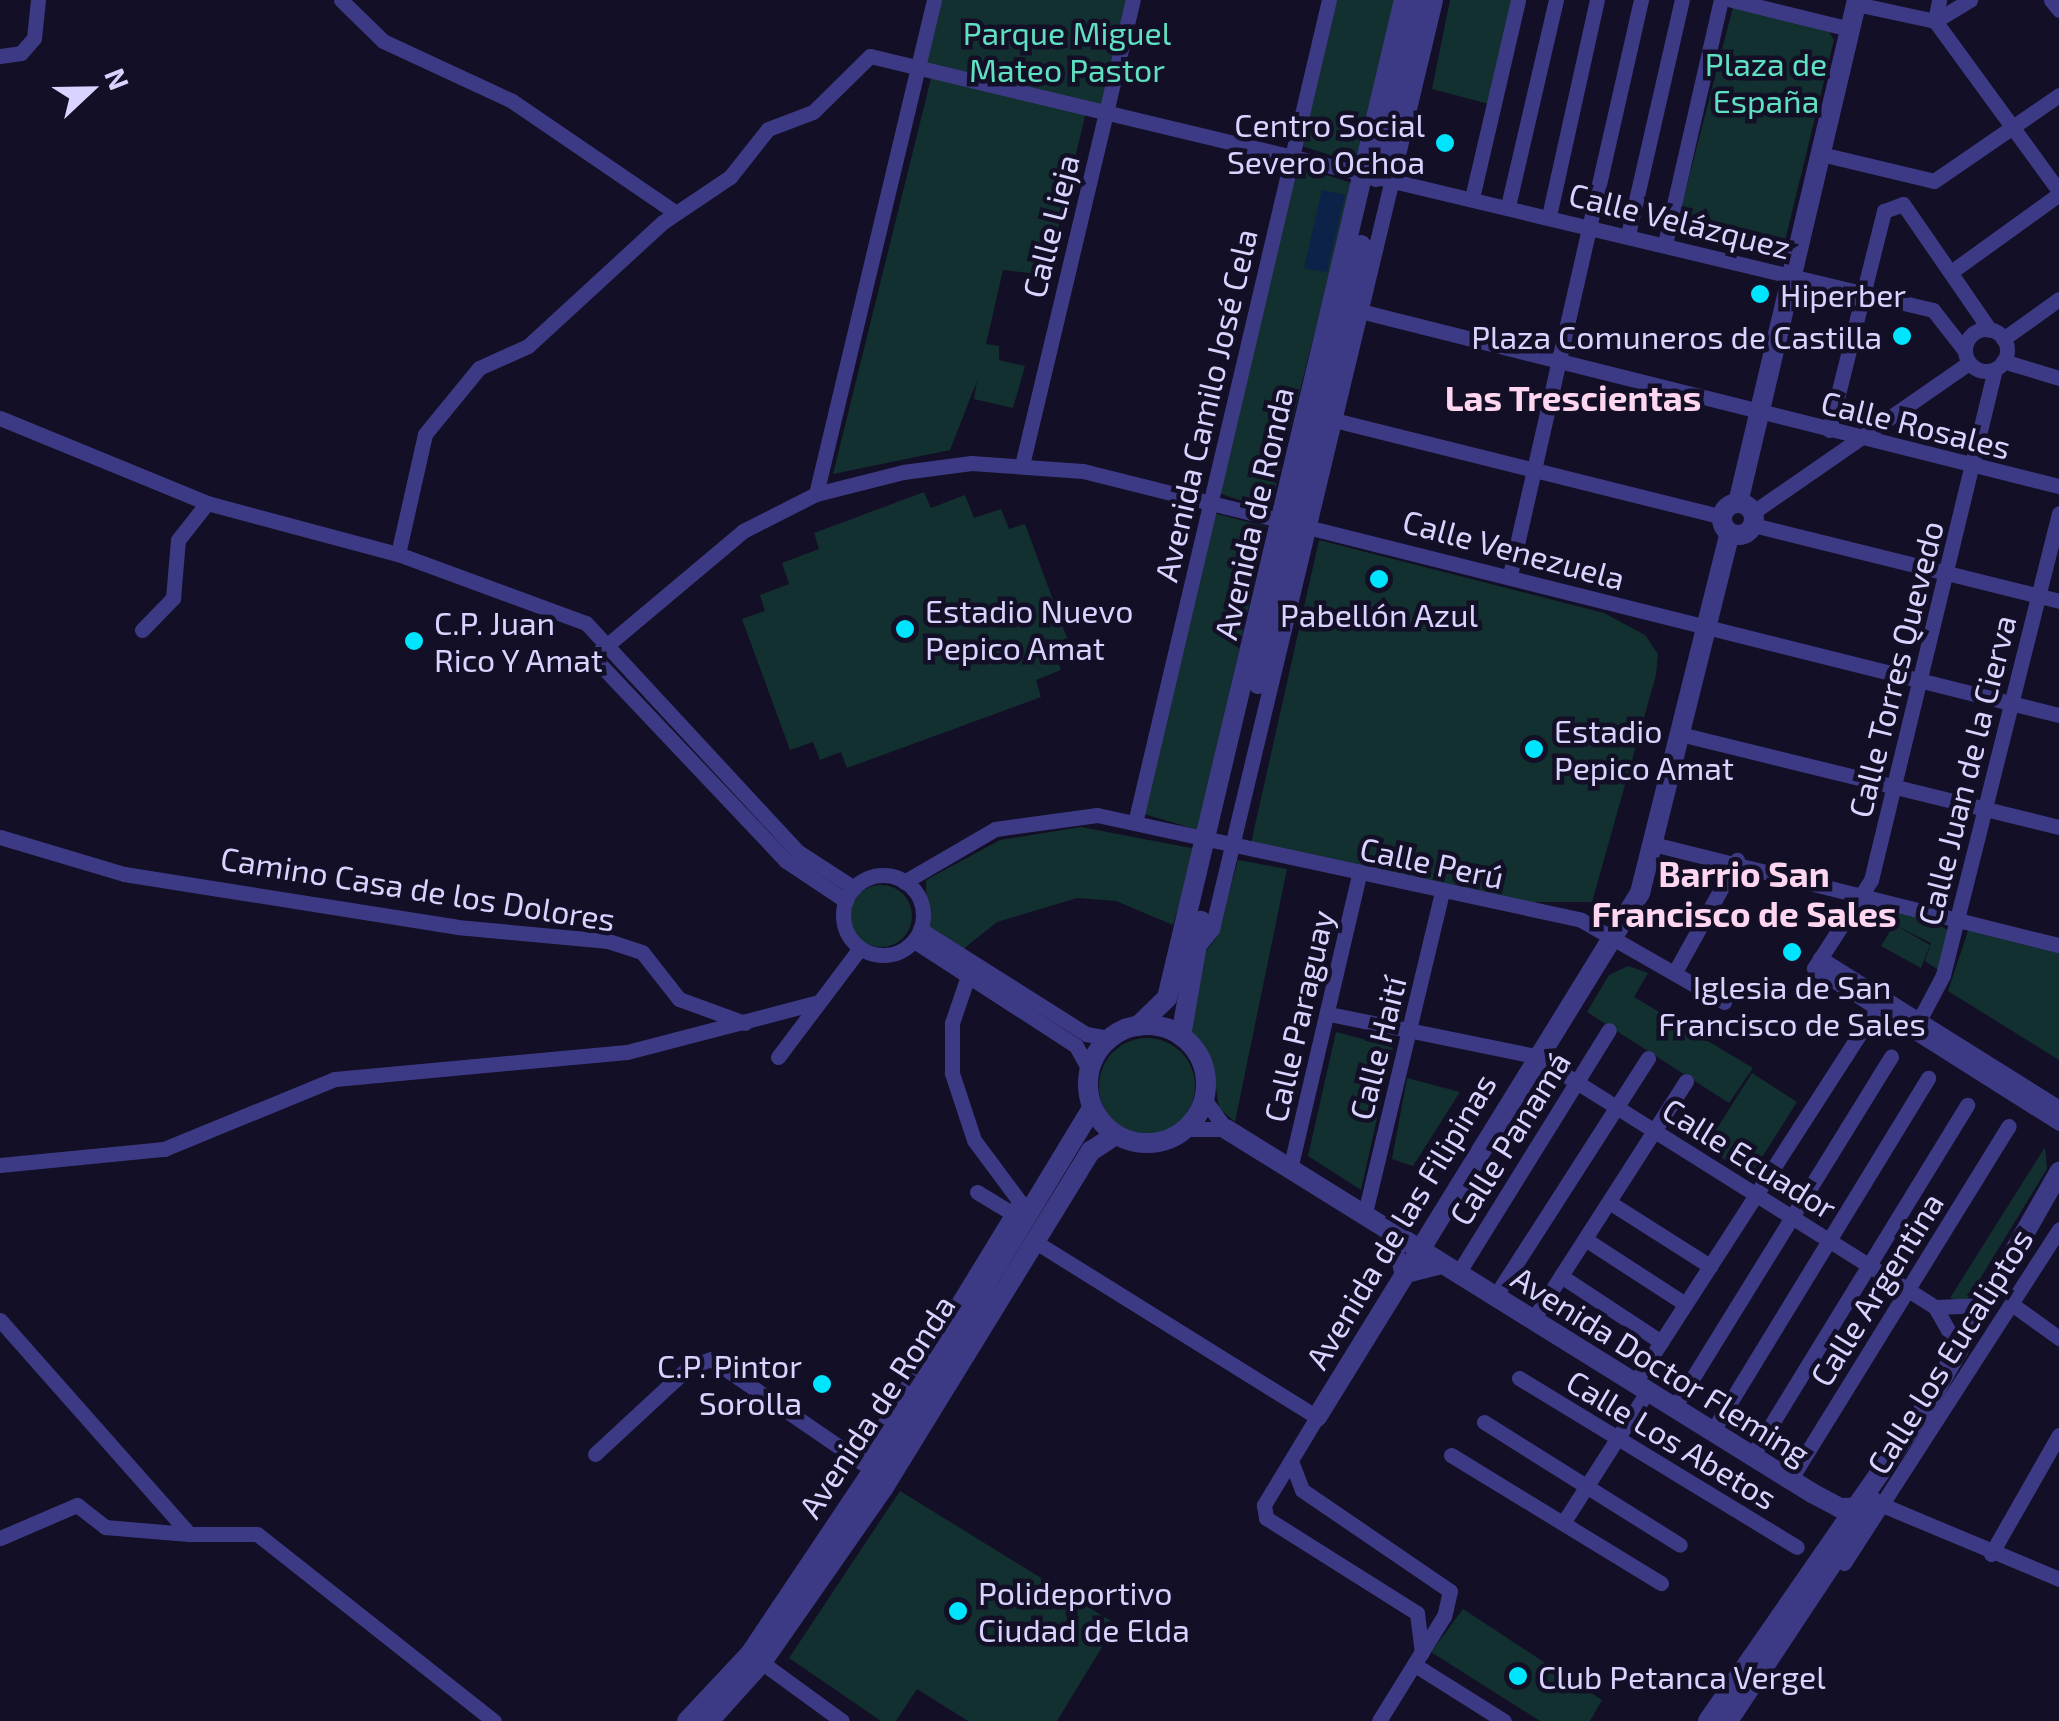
<!DOCTYPE html>
<meta charset="utf-8">
<style>
body{margin:0}
#map{position:relative;width:2059px;height:1721px;overflow:hidden;background:#130f26;font-family:"Exo 2",sans-serif}
div>[style]{position:absolute}
[style*='--x']{left:calc(var(--x)*1px);top:calc(var(--y)*1px);width:calc(var(--w)*1px);rotate:calc(var(--a)*1deg)}
.green>*{inset:0;background:#12302f}
.round{border-radius:50%}
.water>*{inset:0;background:#0c2248}
.minor>*{height:15px;margin:-7.5px;padding:0 7.5px;transform-origin:7.5px;border-radius:7.5px;background:#3d3a85}
.minor>.ring{margin:-7.5px;padding:0;box-sizing:content-box;background:none;border:15px solid #3d3a85;border-radius:50%}
.tertiary>*{height:20px;margin:-10px;padding:0 10px;transform-origin:10px;border-radius:10px;background:#3d3a85}
.tertiary>.ring{margin:-10px;padding:0;box-sizing:content-box;background:none;border:20px solid #3d3a85;border-radius:50%}
.dots>*{width:28px;height:28px;translate:-50% -50%;box-sizing:border-box;border:5px solid #130f26;border-radius:50%}
span{translate:-50% -50%;white-space:nowrap;text-align:center;line-height:1.15;-webkit-text-stroke:9px #130f26;paint-order:stroke}
.park-label{font-size:32px;color:#5fe0c0}
.poi-label{font-size:32px;color:#d9d4ff}
.right{translate:-100% -50%;text-align:right}
.left{translate:0 -50%;text-align:left}
.street-label{font-size:32px;color:#d9d4ff}
.neighbourhood-label{font-size:35px;color:#ffd6f0;font-weight:700}
.north{position:absolute;left:40px;top:40px;width:100px;height:100px;-webkit-text-stroke:8px #130f26;paint-order:stroke;rotate:68deg;font-size:28px;font-weight:700;line-height:40px;text-align:center;color:#d9d4ff}
.north::after{content:'';display:block;margin:auto;width:35px;height:45px;background:#d9d4ff;clip-path:polygon(50% 0,100% 100%,50% 72%,0 100%)}
</style>
<div id="map">
<div class="green">
<div style="clip-path:polygon(934px 0,1133px 0,1107px 112px,1087px 108px,1047px 275px,1003px 270px,986px 344px,999px 346px,999px 360px,1025px 366px,1013px 408px,974px 399px,977px 381px,950px 450px,833px 474px,933px 70px,918px 66px)"></div>
<div style="clip-path:polygon(1337px 0,1397px 0,1355px 163px,1302px 146px)"></div>
<div style="clip-path:polygon(1450px 0,1513px 0,1489px 104px,1432px 89px)"></div>
<div style="clip-path:polygon(1733px 7px,1828px 30px,1834px 40px,1780px 261px,1674px 235px)"></div>
<div style="clip-path:polygon(1296px 166px,1352px 183px,1270px 510px,1218px 493px)"></div>
<div style="clip-path:polygon(924px 492px,931px 508px,965px 495px,974px 518px,1001px 509px,1009px 529px,1025px 524px,1067px 638px,1052px 644px,1061px 670px,1036px 680px,1041px 697px,847px 768px,841px 752px,820px 760px,813px 742px,790px 750px,742px 619px,765px 611px,760px 595px,789px 584px,782px 563px,819px 549px,814px 533px)"></div>
<div style="clip-path:polygon(1214px 513px,1267px 527px,1198px 830px,1144px 814px)"></div>
<div style="clip-path:polygon(1319px 540px,1604px 613px,1645px 635px,1658px 654px,1656px 675px,1592px 902px,1511px 902px,1251px 843px)"></div>
<div style="clip-path:polygon(1081px 827px,1196px 849px,1173px 925px,1116px 901px,1077px 898px,997px 922px,962px 950px,927px 926px,926px 880px,1000px 840px)"></div>
<div style="clip-path:polygon(1238px 860px,1287px 869px,1235px 1122px,1219px 1108px,1213px 1068px,1189px 1031px,1198px 961px,1217px 937px)"></div>
<div class="round" style="left:850px;top:885px;width:62px;height:62px"></div>
<div style="clip-path:polygon(1879px 900px,1951px 931px,1941px 972px,1925px 961px,1931px 943px,1895px 925px,1930px 945px,1921px 968px,1881px 946px,1890px 931px,1876px 919px,1857px 921px)"></div>
<div style="clip-path:polygon(1969px 928px,2059px 950px,2059px 1060px,1948px 991px)"></div>
<div style="clip-path:polygon(1628px 966px,1648px 973px,1634px 997px,1753px 1068px,1729px 1103px,1587px 1012px,1609px 975px)"></div>
<div style="clip-path:polygon(1336px 1032px,1393px 1047px,1361px 1190px,1308px 1156px)"></div>
<div class="round" style="left:1099px;top:1038px;width:96px;height:96px"></div>
<div style="clip-path:polygon(1752px 1073px,1797px 1102px,1750px 1176px,1705px 1147px)"></div>
<div style="clip-path:polygon(1407px 1078px,1460px 1092px,1413px 1166px,1392px 1159px)"></div>
<div style="clip-path:polygon(2045px 1147px,2047px 1169px,1966px 1302px,1950px 1298px)"></div>
<div style="clip-path:polygon(900px 1491px,1116px 1624px,1057px 1721px,968px 1721px,917px 1689px,896px 1721px,881px 1721px,789px 1658px)"></div>
<div style="clip-path:polygon(1463px 1609px,1602px 1700px,1590px 1721px,1540px 1721px,1431px 1652px)"></div>
</div>
<div class="water">
<div style="clip-path:polygon(1322px 190px,1345px 195px,1327px 272px,1304px 268px)"></div>
</div>
<div class="minor">
<div style="--x:341;--y:0;--w:59;--a:44.3"></div>
<div style="--x:383;--y:41;--w:142;--a:24.9"></div>
<div style="--x:512;--y:101;--w:197;--a:34.3"></div>
<div style="--x:1732;--y:0;--w:122;--a:13.8"></div>
<div style="--x:2051;--y:0;--w:13;--a:51"></div>
<div style="--x:1856;--y:4;--w:81;--a:12.1"></div>
<div style="--x:1935;--y:21;--w:210;--a:53.9"></div>
<div style="--x:1935;--y:21;--w:41;--a:-31"></div>
<div style="--x:1935;--y:21;--w:21;--a:-79"></div>
<div style="--x:0;--y:56;--w:21;--a:-8"></div>
<div style="--x:21;--y:53;--w:20;--a:-49"></div>
<div style="--x:34;--y:38;--w:38;--a:-84"></div>
<div style="--x:1821;--y:154;--w:116;--a:13.4"></div>
<div style="--x:1934;--y:181;--w:152;--a:-34.5"></div>
<div style="--x:1472;--y:198;--w:203;--a:-76.9"></div>
<div style="--x:1903;--y:204;--w:153;--a:55.4"></div>
<div style="--x:1508;--y:206;--w:212;--a:-76.9"></div>
<div style="--x:1549;--y:216;--w:221;--a:-77.5"></div>
<div style="--x:1628;--y:235;--w:241;--a:-77.1"></div>
<div style="--x:1665;--y:244;--w:250;--a:-77.1"></div>
<div style="--x:1951;--y:272;--w:133;--a:-35.8"></div>
<div style="--x:1360;--y:311;--w:721;--a:14.06"></div>
<div class="ring" style="left:1965px;top:329px;width:27px;height:27px"></div>
<div style="--x:2003;--y:339;--w:69;--a:-35.5"></div>
<div style="--x:2003;--y:361;--w:59;--a:16.9"></div>
<div style="--x:1995;--y:369;--w:526;--a:103.64"></div>
<div style="--x:1871;--y:880;--w:105;--a:122.9"></div>
<div style="--x:1814;--y:968;--w:290;--a:32.3"></div>
<div style="--x:0;--y:418;--w:224;--a:22.3"></div>
<div style="--x:207;--y:503;--w:198;--a:15"></div>
<div style="--x:398;--y:554;--w:200;--a:20.2"></div>
<div style="--x:586;--y:623;--w:311;--a:47.2"></div>
<div style="--x:797;--y:851;--w:68;--a:33"></div>
<div style="--x:1334;--y:420;--w:400;--a:14"></div>
<div style="--x:1829;--y:430;--w:226;--a:-75.9"></div>
<div style="--x:1884;--y:211;--w:20;--a:-20"></div>
<div style="--x:1022;--y:465;--w:478;--a:-76.6"></div>
<div style="--x:816;--y:494;--w:508;--a:-76.57"></div>
<div style="--x:1752;--y:513;--w:264;--a:-34.7"></div>
<div style="--x:1753;--y:525;--w:315;--a:13.9"></div>
<div style="--x:398;--y:554;--w:123;--a:-77.3"></div>
<div style="--x:425;--y:434;--w:85;--a:-50.7"></div>
<div style="--x:479;--y:368;--w:54;--a:-24.2"></div>
<div style="--x:528;--y:346;--w:183;--a:-42.6"></div>
<div style="--x:663;--y:222;--w:81;--a:-33.9"></div>
<div style="--x:730;--y:177;--w:61;--a:-51.6"></div>
<div style="--x:768;--y:129;--w:48;--a:-20.7"></div>
<div style="--x:813;--y:112;--w:80;--a:-44.5"></div>
<div style="--x:870;--y:56;--w:1093;--a:13.44"></div>
<div style="--x:1933;--y:310;--w:52;--a:52"></div>
<div style="--x:1510;--y:575;--w:590;--a:-77.17"></div>
<div style="--x:142;--y:630;--w:45;--a:-45.9"></div>
<div style="--x:173;--y:598;--w:58;--a:-85.1"></div>
<div style="--x:178;--y:540;--w:47;--a:-51.9"></div>
<div style="--x:1680;--y:734;--w:390;--a:13.8"></div>
<div style="--x:1135;--y:823;--w:846;--a:-76.74"></div>
<div style="--x:0;--y:837;--w:129;--a:16.6"></div>
<div style="--x:124;--y:874;--w:337;--a:9"></div>
<div style="--x:457;--y:927;--w:152;--a:5.3"></div>
<div style="--x:608;--y:941;--w:36;--a:18"></div>
<div style="--x:642;--y:952;--w:60;--a:51.8"></div>
<div style="--x:679;--y:999;--w:70;--a:20"></div>
<div style="--x:1653;--y:844;--w:418;--a:14"></div>
<div class="ring" style="left:843px;top:875px;width:65px;height:65px"></div>
<div style="--x:904;--y:882;--w:105;--a:-30.2"></div>
<div style="--x:995;--y:829;--w:103;--a:-7.8"></div>
<div style="--x:1097;--y:815;--w:495;--a:12.2"></div>
<div style="--x:1581;--y:920;--w:165;--a:29.8"></div>
<div style="--x:846;--y:901;--w:72;--a:-146.3"></div>
<div style="--x:786;--y:861;--w:281;--a:-133.4"></div>
<div style="--x:593;--y:657;--w:196;--a:-40"></div>
<div style="--x:743;--y:531;--w:82;--a:-26.9"></div>
<div style="--x:816;--y:494;--w:90;--a:-14.2"></div>
<div style="--x:903;--y:472;--w:69;--a:-7.5"></div>
<div style="--x:971;--y:463;--w:112;--a:4.1"></div>
<div style="--x:1083;--y:471;--w:1006;--a:14.04"></div>
<div style="--x:920;--y:929;--w:196;--a:32.3"></div>
<div style="--x:1086;--y:1034;--w:23;--a:10"></div>
<div style="--x:914;--y:941;--w:193;--a:32.9"></div>
<div style="--x:1076;--y:1046;--w:26;--a:61"></div>
<div style="--x:1196;--y:949;--w:26;--a:-51"></div>
<div style="--x:1212;--y:929;--w:955;--a:-76.5"></div>
<div style="--x:1820;--y:958;--w:282;--a:32.1"></div>
<div style="--x:1676;--y:970;--w:126;--a:-61"></div>
<div style="--x:1329;--y:1014;--w:210;--a:11.5"></div>
<div style="--x:1535;--y:1056;--w:472;--a:32.1"></div>
<div style="--x:1935;--y:1307;--w:51;--a:-2.2"></div>
<div style="--x:1913;--y:1032;--w:64;--a:-62.2"></div>
<div style="--x:1943;--y:975;--w:476;--a:-75.9"></div>
<div style="--x:778;--y:1057;--w:136;--a:-53"></div>
<div style="--x:1204;--y:1099;--w:37;--a:54"></div>
<div style="--x:1185;--y:1129;--w:41;--a:0"></div>
<div style="--x:0;--y:1165;--w:165;--a:-5.6"></div>
<div style="--x:164;--y:1149;--w:185;--a:-22.3"></div>
<div style="--x:335;--y:1079;--w:293;--a:-5.3"></div>
<div style="--x:627;--y:1052;--w:198;--a:-14.6"></div>
<div style="--x:1290;--y:1169;--w:302;--a:-76.8"></div>
<div style="--x:977;--y:1192;--w:50;--a:31.2"></div>
<div style="--x:1609;--y:1202;--w:120;--a:32.4"></div>
<div style="--x:1364;--y:1217;--w:333;--a:-76.5"></div>
<div style="--x:1393;--y:1236;--w:41;--a:77.3"></div>
<div style="--x:1402;--y:1276;--w:41;--a:-14"></div>
<div style="--x:1585;--y:1239;--w:119;--a:33"></div>
<div style="--x:1034;--y:1241;--w:333;--a:31.9"></div>
<div style="--x:1317;--y:1417;--w:103;--a:121.1"></div>
<div style="--x:1264;--y:1505;--w:13;--a:81"></div>
<div style="--x:1266;--y:1518;--w:178;--a:32.2"></div>
<div style="--x:1417;--y:1613;--w:40;--a:82.9"></div>
<div style="--x:1457;--y:1275;--w:288;--a:-58.2"></div>
<div style="--x:1561;--y:1276;--w:120;--a:33.4"></div>
<div style="--x:1494;--y:1298;--w:285;--a:-57.3"></div>
<div style="--x:2013;--y:1305;--w:57;--a:35.7"></div>
<div style="--x:1935;--y:1307;--w:51;--a:60.4"></div>
<div style="--x:0;--y:1320;--w:286;--a:48.5"></div>
<div style="--x:189;--y:1534;--w:68;--a:0"></div>
<div style="--x:257;--y:1534;--w:302;--a:38.3"></div>
<div style="--x:1532;--y:1321;--w:285;--a:-57.3"></div>
<div style="--x:1519;--y:1378;--w:325;--a:31.3"></div>
<div style="--x:1634;--y:1384;--w:459;--a:-57.2"></div>
<div style="--x:1674;--y:1408;--w:413;--a:-58.3"></div>
<div style="--x:1484;--y:1422;--w:231;--a:32.1"></div>
<div style="--x:1712;--y:1432;--w:415;--a:-58.6"></div>
<div style="--x:595;--y:1454;--w:128;--a:-42.8"></div>
<div style="--x:689;--y:1367;--w:23;--a:-20"></div>
<div style="--x:711;--y:1359;--w:188;--a:34.4"></div>
<div style="--x:1451;--y:1455;--w:246;--a:31.4"></div>
<div style="--x:1752;--y:1456;--w:412;--a:-58.5"></div>
<div style="--x:1291;--y:1461;--w:31;--a:69"></div>
<div style="--x:1302;--y:1490;--w:179;--a:34.3"></div>
<div style="--x:1450;--y:1591;--w:26;--a:103"></div>
<div style="--x:1444;--y:1616;--w:123;--a:121.8"></div>
<div style="--x:861;--y:1462;--w:305;--a:-58.6"></div>
<div style="--x:1020;--y:1202;--w:77;--a:-126.6"></div>
<div style="--x:974;--y:1140;--w:71;--a:-108.2"></div>
<div style="--x:952;--y:1073;--w:50;--a:-90"></div>
<div style="--x:952;--y:1023;--w:50;--a:-71.2"></div>
<div style="--x:1790;--y:1480;--w:416;--a:-58.3"></div>
<div style="--x:1880;--y:1504;--w:194;--a:22.7"></div>
<div style="--x:1563;--y:1523;--w:156;--a:-57.3"></div>
<div style="--x:0;--y:1538;--w:84;--a:-23.2"></div>
<div style="--x:77;--y:1505;--w:36;--a:38"></div>
<div style="--x:105;--y:1527;--w:84;--a:4.8"></div>
<div style="--x:1991;--y:1554;--w:137;--a:-60.3"></div>
<div style="--x:1844;--y:1563;--w:397;--a:-57.2"></div>
<div style="--x:753;--y:1656;--w:110;--a:36.1"></div>
<div style="--x:1415;--y:1665;--w:105;--a:32.2"></div>
</div>
<div class="tertiary">
<div style="--x:1376;--y:177;--w:183;--a:-75.7"></div>
<div style="--x:1738;--y:503;--w:517;--a:-76.69"></div>
<div class="ring" style="left:1722px;top:503px;width:12px;height:12px"></div>
<div style="--x:1258;--y:684;--w:451;--a:-76.8"></div>
<div class="ring" style="left:1088px;top:1025px;width:98px;height:98px"></div>
<div style="--x:1138;--y:1026;--w:40;--a:-44"></div>
<div style="--x:1167;--y:998;--w:1026;--a:-76.64"></div>
<div style="--x:1181;--y:1036;--w:117;--a:-80.1"></div>
<div style="--x:1226;--y:1129;--w:690;--a:31.85"></div>
<div style="--x:1812;--y:1493;--w:32;--a:28"></div>
<div style="--x:1840;--y:1508;--w:30;--a:-2"></div>
<div style="--x:1317;--y:1417;--w:616;--a:-58.35"></div>
<div style="--x:1640;--y:893;--w:371;--a:-76"></div>
<div style="--x:687;--y:1721;--w:92;--a:-46.8"></div>
<div style="--x:750;--y:1654;--w:221;--a:-56.2"></div>
<div style="--x:873;--y:1470;--w:422;--a:-58.8"></div>
<div style="--x:709;--y:1721;--w:79;--a:-48.1"></div>
<div style="--x:762;--y:1662;--w:213;--a:-55.1"></div>
<div style="--x:884;--y:1487;--w:395;--a:-58.4"></div>
<div style="--x:1091;--y:1151;--w:30;--a:-33"></div>
<div style="--x:1708;--y:1721;--w:387;--a:-55.3"></div>
<div style="--x:1928;--y:1403;--w:266;--a:-60.4"></div>
<div style="--x:1728;--y:1721;--w:263;--a:-56.5"></div>
</div>
<div class="dots">
<div style="left:1445px;top:143px;background:#00e5ff"></div>
<div style="left:1760px;top:294px;background:#00e5ff"></div>
<div style="left:1902px;top:336px;background:#00e5ff"></div>
<div style="left:1379px;top:579px;background:#00e5ff"></div>
<div style="left:905px;top:629px;background:#00e5ff"></div>
<div style="left:414px;top:641px;background:#00e5ff"></div>
<div style="left:1534px;top:749px;background:#00e5ff"></div>
<div style="left:1792px;top:952px;background:#00e5ff"></div>
<div style="left:822px;top:1384px;background:#00e5ff"></div>
<div style="left:958px;top:1611px;background:#00e5ff"></div>
<div style="left:1518px;top:1676px;background:#00e5ff"></div>
</div>
<div class="park-label">
<span style="left:1067px;top:51px">Parque Miguel<br>Mateo Pastor</span>
<span style="left:1766px;top:82px">Plaza de<br>España</span>
</div>
<div class="poi-label">
<span class="right" style="left:1425px;top:143px">Centro Social<br>Severo Ochoa</span>
<span class="left" style="left:1780px;top:294px">Hiperber</span>
<span class="right" style="left:1882px;top:336px">Plaza Comuneros de Castilla</span>
<span class="left" style="left:925px;top:629px">Estadio Nuevo<br>Pepico Amat</span>
<span style="left:1379px;top:614px">Pabellón Azul</span>
<span class="left" style="left:434px;top:641px">C.P. Juan<br>Rico Y Amat</span>
<span class="left" style="left:1554px;top:749px">Estadio<br>Pepico Amat</span>
<span style="left:1792px;top:1005px">Iglesia de San<br>Francisco de Sales</span>
<span class="right" style="left:802px;top:1384px">C.P. Pintor<br>Sorolla</span>
<span class="left" style="left:978px;top:1611px">Polideportivo<br>Ciudad de Elda</span>
<span class="left" style="left:1538px;top:1676px">Club Petanca Vergel</span>
</div>
<div class="street-label">
<span style="left:1680px;top:220px;rotate:14deg">Calle Velázquez</span>
<span style="left:1050px;top:226px;rotate:-76deg">Calle Lieja</span>
<span style="left:1205px;top:405px;rotate:-77deg">Avenida Camilo José Cela</span>
<span style="left:1916px;top:424px;rotate:14deg">Calle Rosales</span>
<span style="left:1253px;top:513px;rotate:-77deg">Avenida de Ronda</span>
<span style="left:1514px;top:549px;rotate:15deg">Calle Venezuela</span>
<span style="left:1895px;top:669px;rotate:-76deg">Calle Torres Quevedo</span>
<span style="left:1966px;top:770px;rotate:-76deg">Calle Juan de la Cierva</span>
<span style="left:1432px;top:862px;rotate:12deg">Calle Perú</span>
<span style="left:418px;top:888px;rotate:9deg">Camino Casa de los Dolores</span>
<span style="left:1298px;top:1016px;rotate:-77deg">Calle Paraguay</span>
<span style="left:1377px;top:1048px;rotate:-76deg">Calle Haití</span>
<span style="left:1509px;top:1138px;rotate:-58deg">Calle Panamá</span>
<span style="left:1750px;top:1158px;rotate:32deg">Calle Ecuador</span>
<span style="left:1400px;top:1221px;rotate:-59deg">Avenida de las Filipinas</span>
<span style="left:1876px;top:1289px;rotate:-58deg">Calle Argentina</span>
<span style="left:1949px;top:1351px;rotate:-58deg">Calle los Eucaliptos</span>
<span style="left:1661px;top:1365px;rotate:32deg">Avenida Doctor Fleming</span>
<span style="left:876px;top:1406px;rotate:-57deg">Avenida de Ronda</span>
<span style="left:1672px;top:1439px;rotate:31deg">Calle Los Abetos</span>
</div>
<div class="neighbourhood-label">
<span style="left:1573px;top:397px">Las Trescientas</span>
<span style="left:1744px;top:893px">Barrio San<br>Francisco de Sales</span>
</div>
<div class="north">N</div>
</div>
